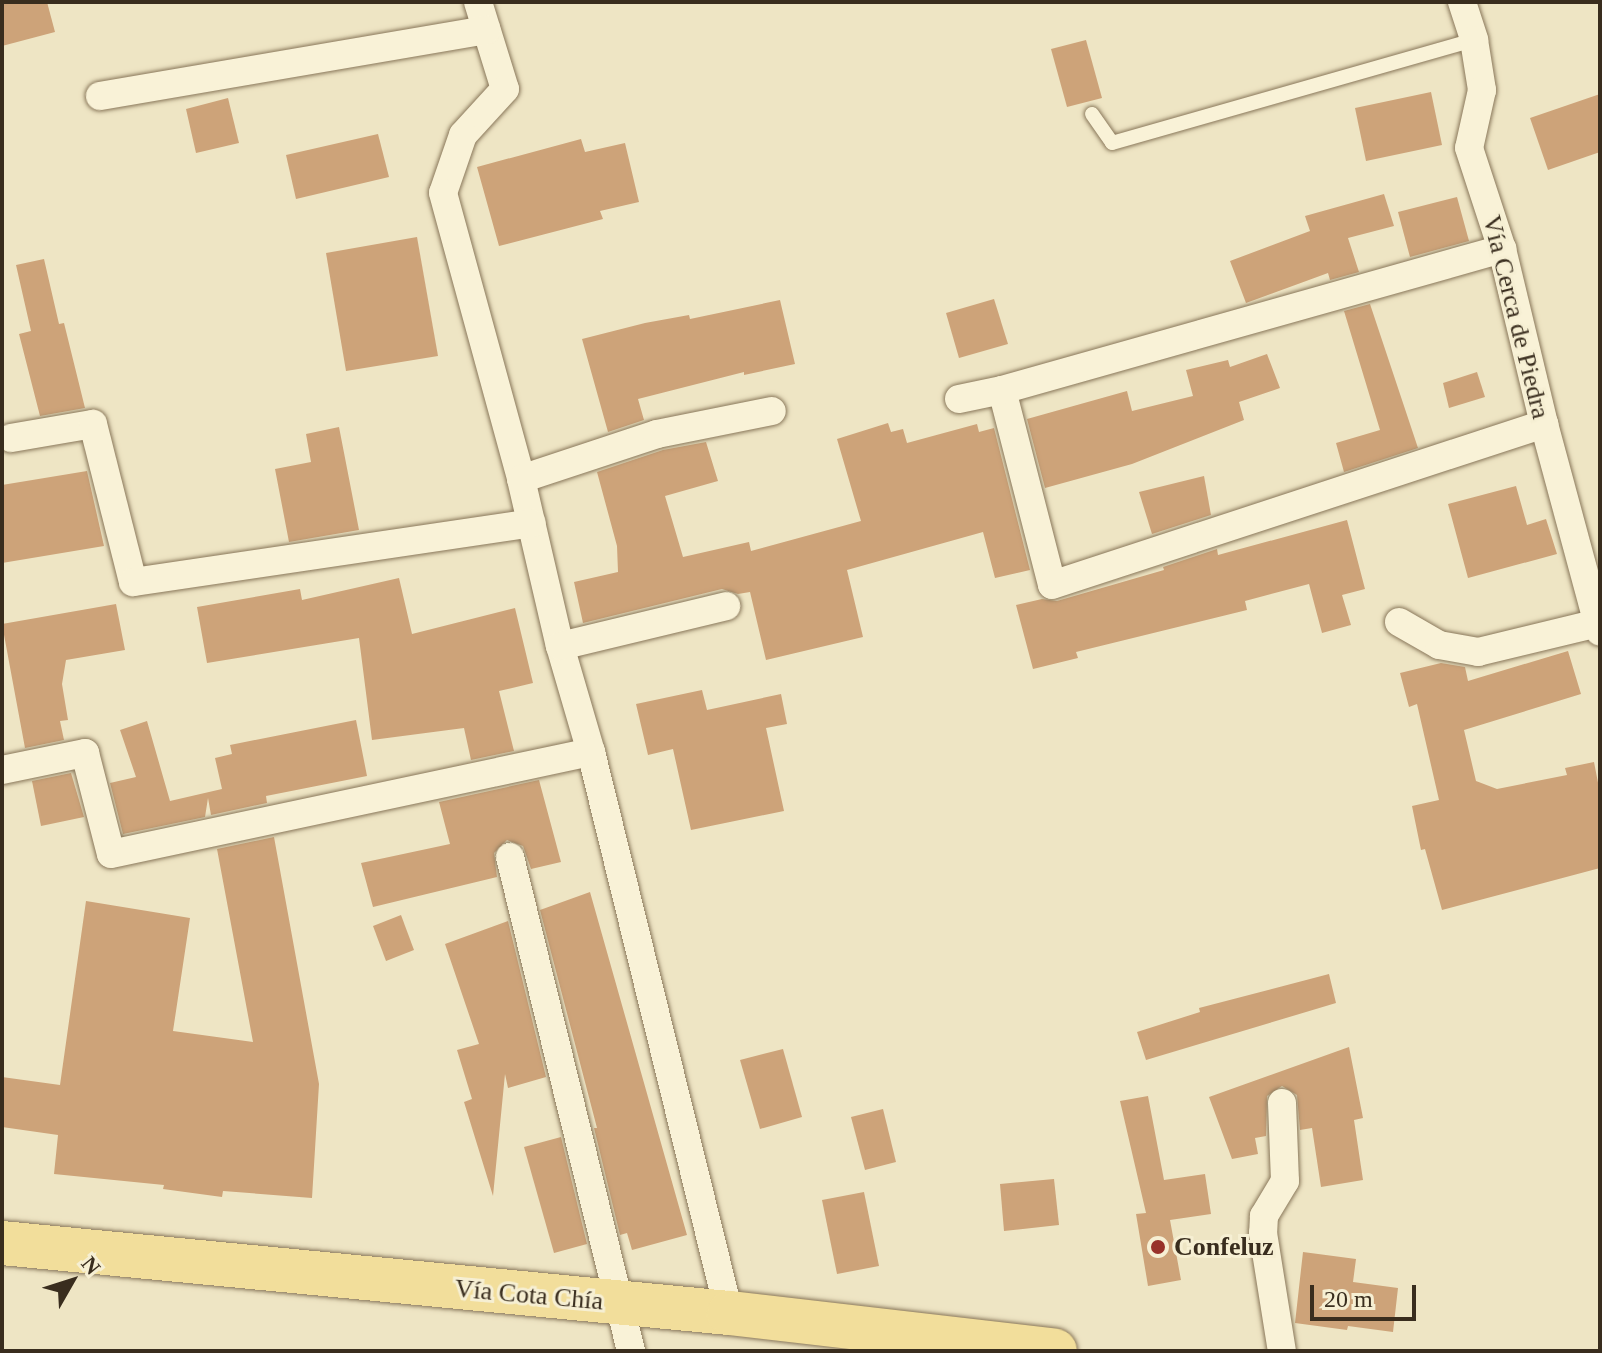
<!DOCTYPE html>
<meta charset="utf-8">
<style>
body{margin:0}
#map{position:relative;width:1602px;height:1353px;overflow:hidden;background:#eee5c4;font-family:"Times New Roman",serif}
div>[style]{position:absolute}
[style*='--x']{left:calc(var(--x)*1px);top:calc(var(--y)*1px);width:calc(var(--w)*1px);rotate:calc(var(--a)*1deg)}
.building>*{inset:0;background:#cda379}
.roads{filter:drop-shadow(0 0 2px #89775a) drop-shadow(0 0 2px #89775a)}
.service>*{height:14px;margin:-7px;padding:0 7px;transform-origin:7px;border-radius:7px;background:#f9f2d7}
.minor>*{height:28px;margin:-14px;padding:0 14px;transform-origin:14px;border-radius:14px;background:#f9f2d7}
.primary>*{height:44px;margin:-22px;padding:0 22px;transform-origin:22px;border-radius:22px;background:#f2de9b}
.dots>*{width:22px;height:22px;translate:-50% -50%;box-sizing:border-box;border:4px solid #f6efd3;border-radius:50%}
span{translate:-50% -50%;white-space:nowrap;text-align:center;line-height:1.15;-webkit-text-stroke:6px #f6efd3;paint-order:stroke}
.street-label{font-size:26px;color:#392d1e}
.poi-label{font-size:26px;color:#392d1e;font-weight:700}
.left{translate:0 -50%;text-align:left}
.frame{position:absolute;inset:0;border:4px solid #392d1e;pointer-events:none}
.north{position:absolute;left:32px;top:1241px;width:80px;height:80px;-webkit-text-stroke:6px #f6efd3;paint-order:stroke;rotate:51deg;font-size:22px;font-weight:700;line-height:32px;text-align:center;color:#392d1e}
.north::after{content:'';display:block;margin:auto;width:28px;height:36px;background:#392d1e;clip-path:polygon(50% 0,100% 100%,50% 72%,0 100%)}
.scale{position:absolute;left:1310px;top:1285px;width:106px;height:36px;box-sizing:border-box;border:4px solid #392d1e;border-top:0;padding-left:10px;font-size:24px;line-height:28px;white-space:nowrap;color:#392d1e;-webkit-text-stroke:6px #f6efd3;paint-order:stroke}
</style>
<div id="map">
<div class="building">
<div style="clip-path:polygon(2px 2px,47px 2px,55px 32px,2px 46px)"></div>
<div style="clip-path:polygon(1086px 40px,1102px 98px,1067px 107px,1051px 49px)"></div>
<div style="clip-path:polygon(1431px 92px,1442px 145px,1366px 161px,1355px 108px)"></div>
<div style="clip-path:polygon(1600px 94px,1600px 152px,1548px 170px,1530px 118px)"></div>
<div style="clip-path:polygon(228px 98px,239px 143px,196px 153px,186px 109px)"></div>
<div style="clip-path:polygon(378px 134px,389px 177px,296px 199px,286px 155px)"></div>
<div style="clip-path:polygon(581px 139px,585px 152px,625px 143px,639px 202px,600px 211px,603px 219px,499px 246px,477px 167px)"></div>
<div style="clip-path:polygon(1384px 194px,1394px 226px,1348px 238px,1359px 272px,1330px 280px,1328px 273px,1246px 303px,1230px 261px,1310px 231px,1305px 216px)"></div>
<div style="clip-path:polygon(1457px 197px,1469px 241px,1410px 257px,1398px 212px)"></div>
<div style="clip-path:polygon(417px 237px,438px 356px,346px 371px,326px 253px)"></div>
<div style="clip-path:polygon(44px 259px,59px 324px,64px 323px,85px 408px,40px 416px,19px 334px,31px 331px,16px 265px)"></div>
<div style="clip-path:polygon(994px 299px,1008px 344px,959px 358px,946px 313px)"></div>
<div style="clip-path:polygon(780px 300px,795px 364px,744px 375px,744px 372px,638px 399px,644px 420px,608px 432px,582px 339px,645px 323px,689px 315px,690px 319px)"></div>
<div style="clip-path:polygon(1370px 304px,1418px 448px,1344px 472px,1336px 443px,1380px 430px,1344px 311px)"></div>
<div style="clip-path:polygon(1267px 354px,1280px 388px,1239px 402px,1244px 420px,1132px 464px,1045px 488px,1027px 419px,1127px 391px,1132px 411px,1193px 396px,1186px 370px,1228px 360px,1230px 367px)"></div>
<div style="clip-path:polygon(1477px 372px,1485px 397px,1449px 408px,1443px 383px)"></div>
<div style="clip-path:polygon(888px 423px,891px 432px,903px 429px,907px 443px,977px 424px,979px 432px,994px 428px,1030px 570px,995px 578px,983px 532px,847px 570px,863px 637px,766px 660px,750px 592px,738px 594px,722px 589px,583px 623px,574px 582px,618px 572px,617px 546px,597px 472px,663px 450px,706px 442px,718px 481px,665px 496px,683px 557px,749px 542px,751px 551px,861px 521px,837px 439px)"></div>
<div style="clip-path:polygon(339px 427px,359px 530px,289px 542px,275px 469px,311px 462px,306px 434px)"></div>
<div style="clip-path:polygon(87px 471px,104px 546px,2px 563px,2px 485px)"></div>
<div style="clip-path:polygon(1204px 476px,1211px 515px,1152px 534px,1139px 492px)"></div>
<div style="clip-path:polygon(1516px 486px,1527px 525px,1546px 519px,1557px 554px,1468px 578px,1448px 504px)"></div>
<div style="clip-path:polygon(1347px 520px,1365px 589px,1342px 595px,1351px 625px,1322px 633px,1309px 584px,1245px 601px,1247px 610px,1076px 652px,1078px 658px,1033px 669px,1016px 605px,1042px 599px,1057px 601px,1164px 570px,1163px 567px,1217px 549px,1218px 555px)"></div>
<div style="clip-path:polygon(399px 578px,412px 634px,515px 608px,533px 683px,499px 691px,514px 751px,471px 760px,464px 728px,372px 740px,359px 638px,207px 663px,197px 607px,300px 589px,302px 600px)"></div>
<div style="clip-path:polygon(116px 604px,125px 650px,66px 660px,62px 684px,68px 720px,60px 721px,64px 740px,25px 748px,2px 624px)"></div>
<div style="clip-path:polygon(1568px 651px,1581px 694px,1464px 730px,1476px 781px,1497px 789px,1567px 775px,1565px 768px,1594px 762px,1600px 793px,1600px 868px,1442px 910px,1425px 849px,1421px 850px,1412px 806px,1439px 800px,1417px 704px,1409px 707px,1400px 673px,1441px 663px,1465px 667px,1468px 681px)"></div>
<div style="clip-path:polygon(702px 690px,707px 710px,781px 694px,787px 724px,766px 728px,784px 811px,691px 830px,673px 749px,648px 755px,636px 704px)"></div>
<div style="clip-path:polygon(356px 720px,367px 776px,266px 796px,267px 803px,211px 815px,208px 798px,205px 817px,123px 834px,110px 783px,136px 777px,120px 730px,147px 721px,170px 801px,222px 789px,215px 758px,232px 754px,230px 745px)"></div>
<div style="clip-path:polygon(71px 773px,84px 817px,41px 826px,32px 781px)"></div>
<div style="clip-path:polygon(539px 780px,561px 862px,531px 869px,523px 846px,507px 840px,494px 853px,497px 877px,373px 907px,361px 863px,450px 844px,439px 802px)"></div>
<div style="clip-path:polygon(274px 837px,319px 1084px,312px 1198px,223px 1191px,222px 1197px,163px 1189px,164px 1185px,54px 1174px,58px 1135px,2px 1127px,2px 1077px,60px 1085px,86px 901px,190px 918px,173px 1031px,253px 1042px,217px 849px)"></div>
<div style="clip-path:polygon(590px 892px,687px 1235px,632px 1250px,627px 1233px,620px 1235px,594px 1128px,597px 1128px,540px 910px)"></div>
<div style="clip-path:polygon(401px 915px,414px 950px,386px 961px,373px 926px)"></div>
<div style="clip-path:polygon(508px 921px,546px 1077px,508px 1088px,505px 1074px,493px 1196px,464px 1102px,472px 1099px,457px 1050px,479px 1044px,445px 944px)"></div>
<div style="clip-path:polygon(1329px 974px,1336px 1003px,1146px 1060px,1137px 1032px,1200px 1012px,1199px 1008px)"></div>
<div style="clip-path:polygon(1349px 1047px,1363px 1118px,1354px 1120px,1363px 1180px,1321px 1187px,1312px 1128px,1300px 1130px,1297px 1095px,1282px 1086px,1267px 1096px,1266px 1136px,1255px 1138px,1258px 1154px,1232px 1159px,1209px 1097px)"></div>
<div style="clip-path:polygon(783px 1049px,802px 1117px,760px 1129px,740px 1060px)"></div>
<div style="clip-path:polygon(1148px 1096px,1164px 1180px,1205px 1174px,1211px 1214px,1170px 1220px,1181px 1280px,1148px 1286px,1136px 1214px,1146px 1213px,1120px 1101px)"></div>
<div style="clip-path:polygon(883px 1109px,896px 1162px,865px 1170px,851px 1117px)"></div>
<div style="clip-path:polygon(561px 1137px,587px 1244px,554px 1253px,524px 1147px)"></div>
<div style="clip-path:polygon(1054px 1179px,1059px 1225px,1004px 1231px,1000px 1184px)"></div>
<div style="clip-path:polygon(864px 1192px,879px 1266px,837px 1274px,822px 1200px)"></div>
<div style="clip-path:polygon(1303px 1252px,1356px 1259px,1353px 1282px,1398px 1288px,1393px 1332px,1348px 1326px,1347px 1330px,1295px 1323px)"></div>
</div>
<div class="roads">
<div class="service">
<div style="--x:1092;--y:114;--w:35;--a:55"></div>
<div style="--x:1112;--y:143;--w:376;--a:-15.9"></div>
</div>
<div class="minor">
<div style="--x:478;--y:2;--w:91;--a:72.8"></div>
<div style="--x:505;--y:89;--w:62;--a:132.4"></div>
<div style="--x:463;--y:135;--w:61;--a:109"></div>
<div style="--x:443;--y:193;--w:296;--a:74.7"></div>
<div style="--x:521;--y:479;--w:171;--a:76.9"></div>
<div style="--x:560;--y:646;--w:110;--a:73.7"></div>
<div style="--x:591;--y:752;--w:578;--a:76.18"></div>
<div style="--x:1462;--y:2;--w:40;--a:72"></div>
<div style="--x:1474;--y:40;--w:51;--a:80.9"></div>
<div style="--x:1482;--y:90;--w:59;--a:102.6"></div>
<div style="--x:1469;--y:148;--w:106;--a:71.9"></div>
<div style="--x:1502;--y:249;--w:180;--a:76.5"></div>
<div style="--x:1544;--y:424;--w:215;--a:74.9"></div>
<div style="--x:100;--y:96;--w:392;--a:-9.7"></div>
<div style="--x:1002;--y:390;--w:201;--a:75.6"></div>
<div style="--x:1052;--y:585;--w:518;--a:-18.12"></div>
<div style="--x:959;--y:399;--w:44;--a:-11.8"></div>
<div style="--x:1002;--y:390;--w:520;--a:-15.75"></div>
<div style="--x:11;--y:438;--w:83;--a:-9.7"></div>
<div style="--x:93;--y:424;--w:163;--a:75.8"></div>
<div style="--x:133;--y:582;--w:403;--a:-8.4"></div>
<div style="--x:521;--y:479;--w:143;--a:-18.3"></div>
<div style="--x:657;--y:434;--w:117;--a:-11.3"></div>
<div style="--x:1399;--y:622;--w:46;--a:29.9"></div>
<div style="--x:1439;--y:645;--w:40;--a:10"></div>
<div style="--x:1478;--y:652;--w:123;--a:-13.6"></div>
<div style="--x:560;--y:646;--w:171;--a:-13.5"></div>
<div style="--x:2;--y:770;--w:85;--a:-11.6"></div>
<div style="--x:85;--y:753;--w:104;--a:75.6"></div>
<div style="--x:111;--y:854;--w:491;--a:-12"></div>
<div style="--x:510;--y:857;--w:509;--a:76.24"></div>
<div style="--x:1282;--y:1103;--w:78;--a:87.8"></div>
<div style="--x:1285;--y:1181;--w:41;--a:121"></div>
<div style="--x:1264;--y:1216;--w:17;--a:93"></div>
<div style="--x:1263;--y:1233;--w:120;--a:80.9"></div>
</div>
<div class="primary">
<div style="--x:2;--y:1243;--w:730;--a:5.5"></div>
<div style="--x:729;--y:1313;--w:328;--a:6.6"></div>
</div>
</div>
<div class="dots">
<div style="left:1158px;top:1247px;background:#98322a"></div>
</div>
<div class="street-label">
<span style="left:1516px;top:317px;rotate:76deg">Vía Cerca de Piedra</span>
<span style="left:529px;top:1295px;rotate:5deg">Vía Cota Chía</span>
</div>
<div class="poi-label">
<span class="left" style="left:1174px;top:1247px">Confeluz</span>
</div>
<div class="frame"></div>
<div class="north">N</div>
<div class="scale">20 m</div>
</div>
